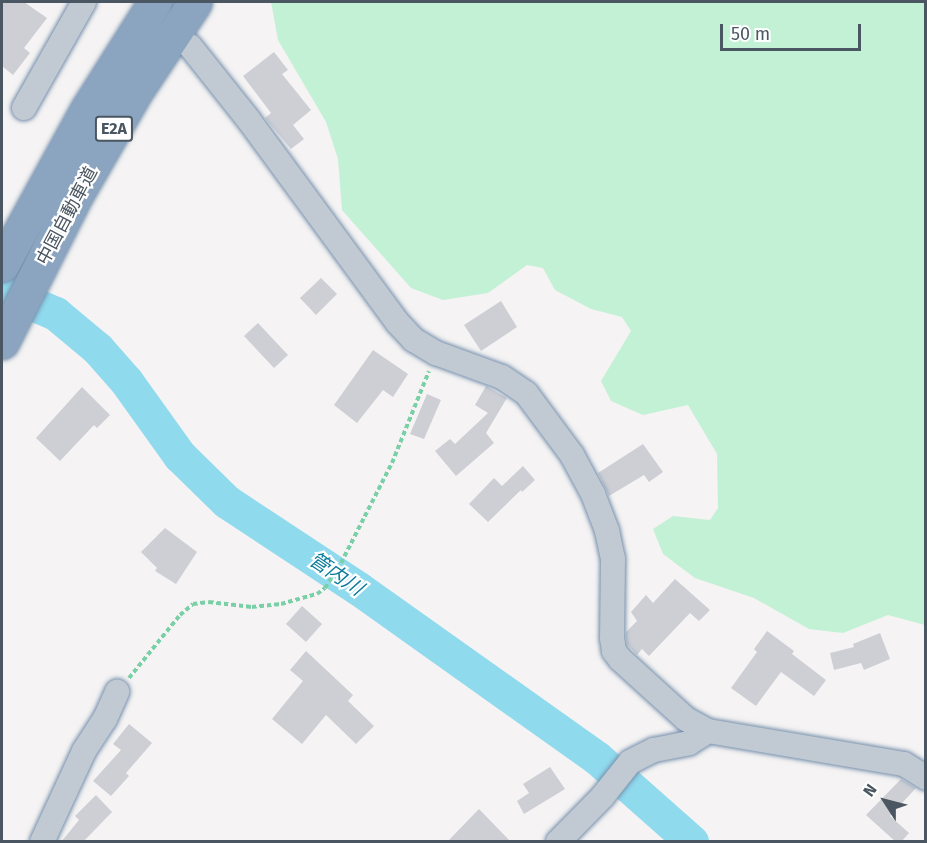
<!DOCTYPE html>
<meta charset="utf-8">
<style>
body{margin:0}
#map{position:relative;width:927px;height:843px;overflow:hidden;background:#f5f3f3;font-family:"Fira Sans","Noto Sans JP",sans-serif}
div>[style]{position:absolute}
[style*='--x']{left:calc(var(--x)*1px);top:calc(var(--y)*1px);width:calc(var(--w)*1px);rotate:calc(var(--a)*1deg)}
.green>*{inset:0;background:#c3f1d5}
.river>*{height:34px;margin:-17px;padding:0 17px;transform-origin:17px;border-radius:17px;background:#90daee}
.building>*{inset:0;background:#cdcfd5}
.path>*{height:4px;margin-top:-2px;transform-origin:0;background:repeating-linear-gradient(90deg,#7ad0a6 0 4.5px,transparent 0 7.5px)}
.roads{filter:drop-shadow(0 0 2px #7690ad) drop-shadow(0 0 2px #7690ad)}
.minor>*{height:24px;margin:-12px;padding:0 12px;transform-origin:12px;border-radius:12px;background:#c1cad2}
.highway>*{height:33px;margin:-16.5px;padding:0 16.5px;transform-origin:16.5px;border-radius:16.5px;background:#8ba5c1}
span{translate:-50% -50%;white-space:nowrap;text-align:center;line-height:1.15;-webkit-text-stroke:4.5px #fff;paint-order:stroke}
.shield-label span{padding:2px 4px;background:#fff;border:2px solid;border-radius:4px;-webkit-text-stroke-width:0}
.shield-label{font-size:16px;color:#4a5661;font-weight:700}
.street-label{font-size:18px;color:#4a5661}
.water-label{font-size:20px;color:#0c7c9b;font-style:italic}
.frame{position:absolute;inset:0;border:3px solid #4a5661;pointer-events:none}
.north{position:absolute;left:855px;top:771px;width:60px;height:60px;-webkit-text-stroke:4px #fff;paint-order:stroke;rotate:306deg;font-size:16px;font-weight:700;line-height:24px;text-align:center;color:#4a5661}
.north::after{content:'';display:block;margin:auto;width:21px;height:27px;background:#4a5661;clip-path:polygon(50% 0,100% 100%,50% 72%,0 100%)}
.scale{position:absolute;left:720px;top:24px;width:141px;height:27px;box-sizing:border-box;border:3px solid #4a5661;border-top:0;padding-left:8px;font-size:18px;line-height:21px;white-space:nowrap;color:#4a5661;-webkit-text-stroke:4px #fff;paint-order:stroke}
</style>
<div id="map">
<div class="green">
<div style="clip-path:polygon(271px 2px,925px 2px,925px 625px,888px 615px,843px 633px,809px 629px,754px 598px,695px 578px,663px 554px,653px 529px,673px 516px,710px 520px,718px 508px,717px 454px,688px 405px,643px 415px,611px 401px,601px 381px,631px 331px,622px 317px,591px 309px,555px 290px,543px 268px,527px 265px,488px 293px,443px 300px,411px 288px,342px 210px,338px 159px,326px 122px,278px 40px)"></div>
</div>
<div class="river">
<div style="--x:2;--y:291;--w:59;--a:23.1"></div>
<div style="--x:56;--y:314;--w:55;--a:39.8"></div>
<div style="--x:98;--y:349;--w:44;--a:48.7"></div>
<div style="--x:127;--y:382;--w:91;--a:54.4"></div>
<div style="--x:180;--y:456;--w:66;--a:44.4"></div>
<div style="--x:227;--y:502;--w:158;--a:33.4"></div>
<div style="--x:359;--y:589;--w:292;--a:35.4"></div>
<div style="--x:597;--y:758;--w:127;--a:41.5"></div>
</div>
<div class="building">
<div style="clip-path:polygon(2px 2px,24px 2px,47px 18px,24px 48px,30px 53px,13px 75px,2px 66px)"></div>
<div style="clip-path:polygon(274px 52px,288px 70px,282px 74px,311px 110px,293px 125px,304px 139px,291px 149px,265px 118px,271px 113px,243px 76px)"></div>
<div style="clip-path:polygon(321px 278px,337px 294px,316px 315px,300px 298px)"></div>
<div style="clip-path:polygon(501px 301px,517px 327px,481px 351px,464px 325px)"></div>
<div style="clip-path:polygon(258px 323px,288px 355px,274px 368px,244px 336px)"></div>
<div style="clip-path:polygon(373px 350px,408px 374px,393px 397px,383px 390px,357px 423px,334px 405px)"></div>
<div style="clip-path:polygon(486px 386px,507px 398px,486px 433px,494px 443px,456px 476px,435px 451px,450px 439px,455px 444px,488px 413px,475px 405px)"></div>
<div style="clip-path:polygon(82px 387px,110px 415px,97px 428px,94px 425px,60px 461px,36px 438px)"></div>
<div style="clip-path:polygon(427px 394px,441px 400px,424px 439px,410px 434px)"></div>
<div style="clip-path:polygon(643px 444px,663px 472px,649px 482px,644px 475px,609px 496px,598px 473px)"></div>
<div style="clip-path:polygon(523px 466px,535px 480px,522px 492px,521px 490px,488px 522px,469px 504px,494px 478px,502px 486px)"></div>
<div style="clip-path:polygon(165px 528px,197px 552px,176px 584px,155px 571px,157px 568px,141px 552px)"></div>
<div style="clip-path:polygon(675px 579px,710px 610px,699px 621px,690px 613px,649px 656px,642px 649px,637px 655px,627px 644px,626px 637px,626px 632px,637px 621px,631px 612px,646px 595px,653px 603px)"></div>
<div style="clip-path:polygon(302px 606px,322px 624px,306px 642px,286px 624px)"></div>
<div style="clip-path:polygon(767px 631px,794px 651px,792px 654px,826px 680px,814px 696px,781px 672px,756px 706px,731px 688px,757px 652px,754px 649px)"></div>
<div style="clip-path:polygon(880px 633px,890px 659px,864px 670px,861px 663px,834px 670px,830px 653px,854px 647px,853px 644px)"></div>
<div style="clip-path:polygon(306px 651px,353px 695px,348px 701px,374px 726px,356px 744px,326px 715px,302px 744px,272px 719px,303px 681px,290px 670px)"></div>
<div style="clip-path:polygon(129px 724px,152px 743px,126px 773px,129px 776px,111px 796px,93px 781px,121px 750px,113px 744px)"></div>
<div style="clip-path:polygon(550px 767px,565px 789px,524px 814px,517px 801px,529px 793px,523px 784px)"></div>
<div style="clip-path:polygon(901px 779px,916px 788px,890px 816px,909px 833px,901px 842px,896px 842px,866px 815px)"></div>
<div style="clip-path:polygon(96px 795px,112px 812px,83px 842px,61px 842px,79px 820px,75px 816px)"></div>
<div style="clip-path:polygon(479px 809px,511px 842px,447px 842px)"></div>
</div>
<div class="path">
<div style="--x:925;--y:657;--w:1;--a:0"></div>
<div style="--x:129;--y:678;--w:81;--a:-51"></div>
<div style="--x:180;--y:615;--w:17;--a:-40"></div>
<div style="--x:193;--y:604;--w:16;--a:-7"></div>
<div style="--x:209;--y:602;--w:43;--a:6.6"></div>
<div style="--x:252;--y:607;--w:29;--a:-6"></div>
<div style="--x:281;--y:604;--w:37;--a:-16"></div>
<div style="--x:317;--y:594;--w:10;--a:-37"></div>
<div style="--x:325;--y:588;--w:30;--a:-57"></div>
<div style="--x:341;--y:563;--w:112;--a:-63"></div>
<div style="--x:392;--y:463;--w:99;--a:-68.1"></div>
</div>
<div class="roads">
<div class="minor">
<div style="--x:190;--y:46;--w:93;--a:51.5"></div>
<div style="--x:248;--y:119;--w:252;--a:53.7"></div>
<div style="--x:397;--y:322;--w:25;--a:47"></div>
<div style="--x:414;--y:340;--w:26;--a:31"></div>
<div style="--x:436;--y:353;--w:70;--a:20"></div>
<div style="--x:502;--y:377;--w:29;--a:34"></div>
<div style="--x:526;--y:393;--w:77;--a:53.4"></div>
<div style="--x:572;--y:455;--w:44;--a:61.7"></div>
<div style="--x:593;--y:494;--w:40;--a:69"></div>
<div style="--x:607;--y:531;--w:29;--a:78"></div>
<div style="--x:613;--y:559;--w:79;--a:90.7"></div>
<div style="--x:612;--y:638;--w:13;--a:81"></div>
<div style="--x:614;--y:651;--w:10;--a:53"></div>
<div style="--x:620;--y:659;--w:89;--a:42.3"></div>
<div style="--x:686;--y:719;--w:25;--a:29"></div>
<div style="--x:708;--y:731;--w:199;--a:9.6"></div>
<div style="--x:904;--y:764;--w:26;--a:32"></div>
<div style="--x:24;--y:108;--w:122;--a:-60.5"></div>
<div style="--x:42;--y:842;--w:100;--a:-65.2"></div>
<div style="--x:84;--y:751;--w:38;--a:-57"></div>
<div style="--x:105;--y:719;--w:30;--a:-66"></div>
<div style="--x:558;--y:842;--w:64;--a:-45.6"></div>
<div style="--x:603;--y:796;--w:43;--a:-51.5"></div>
<div style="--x:630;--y:762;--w:27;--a:-27"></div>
<div style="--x:654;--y:750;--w:36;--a:-11"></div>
<div style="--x:689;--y:743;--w:22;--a:-32"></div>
</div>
<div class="highway">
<div style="--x:2;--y:265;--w:179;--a:-61.3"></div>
<div style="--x:88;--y:108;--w:125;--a:-57.7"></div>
<div style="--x:2;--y:342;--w:165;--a:-63.3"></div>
<div style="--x:76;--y:195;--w:116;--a:-60.1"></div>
<div style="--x:134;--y:94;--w:110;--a:-56.5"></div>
</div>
</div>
<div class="shield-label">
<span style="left:114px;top:129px">E2A</span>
</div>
<div class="street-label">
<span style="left:67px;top:216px;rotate:-62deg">中国自動車道</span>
</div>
<div class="water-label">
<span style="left:336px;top:574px;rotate:34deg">管内川</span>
</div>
<div class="frame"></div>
<div class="north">N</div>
<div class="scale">50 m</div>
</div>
